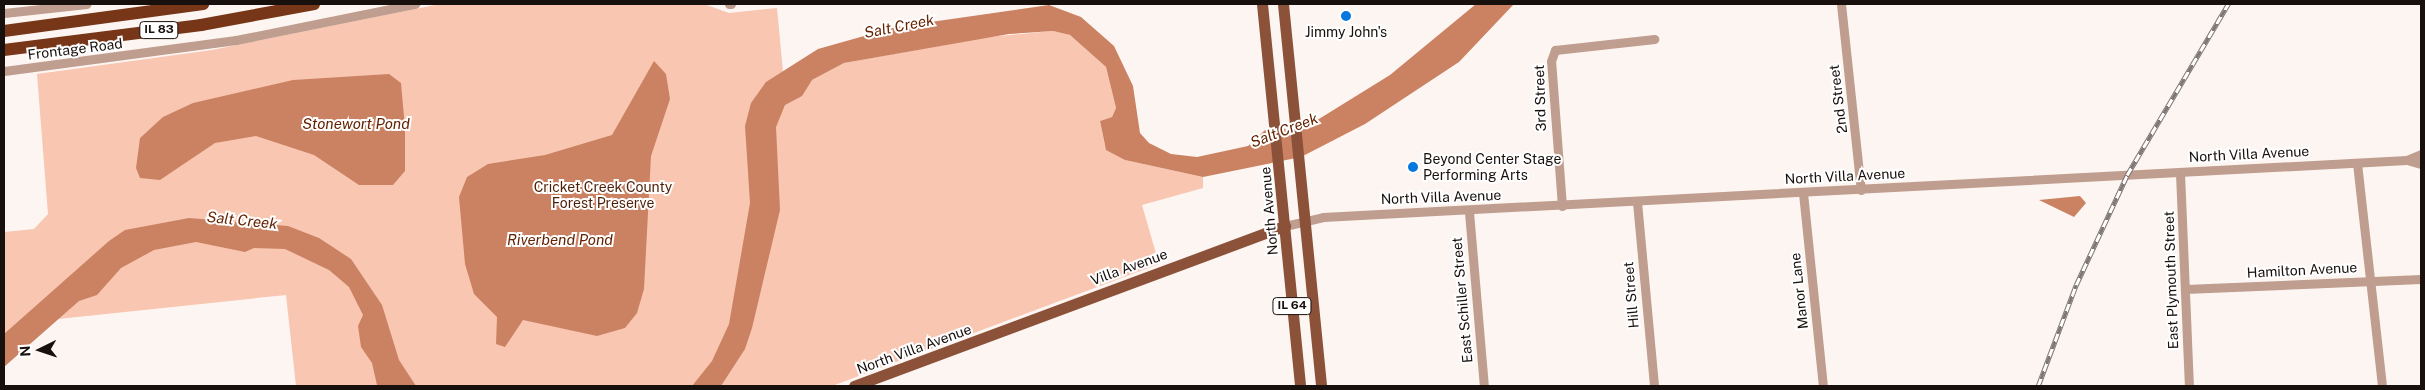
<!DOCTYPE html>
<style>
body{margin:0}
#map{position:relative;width:2425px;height:390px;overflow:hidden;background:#fdf5f1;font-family:"Public Sans",sans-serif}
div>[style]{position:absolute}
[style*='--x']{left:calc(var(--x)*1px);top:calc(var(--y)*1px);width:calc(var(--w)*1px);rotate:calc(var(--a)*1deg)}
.green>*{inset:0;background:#f8c6b1}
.water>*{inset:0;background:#cb8262}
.minor>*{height:9px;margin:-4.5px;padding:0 4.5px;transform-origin:4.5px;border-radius:4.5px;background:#bf9d8f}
.major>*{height:11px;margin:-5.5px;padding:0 5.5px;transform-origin:5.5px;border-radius:5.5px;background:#8b5239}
.highway>*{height:12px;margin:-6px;padding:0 6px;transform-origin:6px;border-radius:6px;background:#773617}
.rail>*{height:4.5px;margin-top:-2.25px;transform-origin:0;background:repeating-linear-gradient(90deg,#fff 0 8px,#7e7773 0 16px);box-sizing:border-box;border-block:1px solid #7e7773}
.dots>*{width:14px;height:14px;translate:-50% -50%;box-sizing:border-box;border:2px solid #fff;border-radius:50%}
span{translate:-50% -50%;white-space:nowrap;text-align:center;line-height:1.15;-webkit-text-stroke:4px #fff;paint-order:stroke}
.shield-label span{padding:1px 4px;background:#fff;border:1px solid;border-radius:4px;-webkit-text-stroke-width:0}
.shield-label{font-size:12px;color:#17100d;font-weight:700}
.poi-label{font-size:14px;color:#17100d}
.left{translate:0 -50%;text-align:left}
.street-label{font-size:14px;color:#17100d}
.park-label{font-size:14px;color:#4e1f07}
.water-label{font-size:15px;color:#642200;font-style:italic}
.frame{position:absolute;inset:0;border:5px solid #17100d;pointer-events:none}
.north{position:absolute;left:15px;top:325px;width:50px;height:50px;-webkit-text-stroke:4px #fff;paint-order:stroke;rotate:266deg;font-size:14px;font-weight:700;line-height:20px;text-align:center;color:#17100d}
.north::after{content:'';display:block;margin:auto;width:18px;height:22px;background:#17100d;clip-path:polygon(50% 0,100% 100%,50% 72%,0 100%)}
</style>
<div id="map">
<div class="green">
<div style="clip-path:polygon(440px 4px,704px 4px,729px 13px,777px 8px,783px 72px,812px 80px,844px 63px,988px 37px,1053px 31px,1070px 35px,1106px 67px,1116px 108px,1112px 117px,1100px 121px,1105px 146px,1125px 160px,1203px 177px,1203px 188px,1142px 205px,1159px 264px,832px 386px,296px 386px,286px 295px,20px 323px,4px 334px,4px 232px,34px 229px,48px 214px,37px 74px,212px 50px)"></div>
</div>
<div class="water">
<div style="clip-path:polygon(1476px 4px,1514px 4px,1459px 62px,1365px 124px,1301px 157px,1203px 177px,1125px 160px,1106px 150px,1100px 121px,1112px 117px,1116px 108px,1106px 67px,1070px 35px,1053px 31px,1009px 34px,844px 63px,812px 80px,802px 96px,785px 105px,776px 127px,780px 210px,752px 328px,745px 349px,721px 386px,692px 386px,712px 361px,729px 324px,750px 203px,745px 126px,751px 103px,766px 82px,818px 49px,896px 27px,1049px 5px,1081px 17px,1114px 46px,1133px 86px,1140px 133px,1149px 143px,1171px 154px,1197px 157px,1248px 146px,1265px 130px,1306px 127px,1390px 75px)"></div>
<div style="clip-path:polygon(654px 61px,666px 74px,670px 99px,651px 156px,644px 289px,637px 313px,625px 328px,597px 336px,523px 320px,505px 347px,496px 344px,497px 317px,474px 294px,465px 264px,459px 197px,467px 177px,488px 164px,545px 155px,612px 135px)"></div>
<div style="clip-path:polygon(389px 74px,401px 83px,405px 128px,405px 171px,393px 185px,359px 185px,314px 155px,256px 136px,215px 143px,160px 180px,140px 178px,136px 168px,140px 138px,163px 117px,193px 103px,293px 80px)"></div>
<div style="clip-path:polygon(2080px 196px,2086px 203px,2074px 217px,2039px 200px)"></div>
<div style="clip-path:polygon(189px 218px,288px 226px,319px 238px,351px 259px,382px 305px,399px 360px,416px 386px,377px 385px,372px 363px,361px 347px,358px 326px,363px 315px,349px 287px,329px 270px,285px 249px,254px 248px,245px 252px,196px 242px,154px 250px,121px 268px,97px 295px,79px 301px,4px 367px,4px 334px,109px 241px,125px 230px)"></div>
</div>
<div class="minor">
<div style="--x:729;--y:4;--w:2;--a:0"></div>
<div style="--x:1841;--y:4;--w:187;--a:83.9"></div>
<div style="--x:4;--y:13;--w:83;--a:-6.2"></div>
<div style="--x:4;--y:71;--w:234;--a:-7.6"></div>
<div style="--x:236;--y:40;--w:183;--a:-11.4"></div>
<div style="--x:2407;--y:160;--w:15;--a:-23"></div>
<div style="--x:2357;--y:163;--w:224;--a:83.6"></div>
<div style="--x:2180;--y:173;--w:213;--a:87.6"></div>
<div style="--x:1803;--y:193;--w:194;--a:84.1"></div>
<div style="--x:1637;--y:202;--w:185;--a:84.7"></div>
<div style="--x:1562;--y:206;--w:145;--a:-94.3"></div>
<div style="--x:1551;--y:61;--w:12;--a:-70"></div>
<div style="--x:1555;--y:50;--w:100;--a:-6.3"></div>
<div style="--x:1469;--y:212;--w:175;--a:85.1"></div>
<div style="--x:1285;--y:226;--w:39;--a:-13"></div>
<div style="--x:1323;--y:217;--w:1085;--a:-3.01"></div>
<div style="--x:2407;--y:160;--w:15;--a:16"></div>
<div style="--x:2185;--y:289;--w:236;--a:-2.4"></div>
</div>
<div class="major">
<div style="--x:1262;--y:4;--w:384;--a:84.3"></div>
<div style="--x:1283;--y:4;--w:384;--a:84.3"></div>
<div style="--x:854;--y:386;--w:460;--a:-20.4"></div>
</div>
<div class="highway">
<div style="--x:4;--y:31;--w:201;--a:-7.7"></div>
<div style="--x:4;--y:50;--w:199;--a:-7.2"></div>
<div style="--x:201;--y:25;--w:115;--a:-10.5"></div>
</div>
<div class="rail">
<div style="--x:2038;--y:386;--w:108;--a:-69.4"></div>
<div style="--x:2076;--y:285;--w:121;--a:-65.1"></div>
<div style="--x:2127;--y:175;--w:199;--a:-59.4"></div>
</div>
<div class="dots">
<div style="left:1346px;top:16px;background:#0677de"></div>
<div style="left:1413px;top:167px;background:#0677de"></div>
</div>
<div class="shield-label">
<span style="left:159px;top:30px">IL 83</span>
<span style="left:1292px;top:306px">IL 64</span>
</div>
<div class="poi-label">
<span style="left:1346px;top:32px">Jimmy John's</span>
<span class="left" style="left:1423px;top:167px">Beyond Center Stage<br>Performing Arts</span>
</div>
<div class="street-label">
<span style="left:75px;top:49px;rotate:-7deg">Frontage Road</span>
<span style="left:1540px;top:98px;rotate:-92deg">3rd Street</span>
<span style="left:1838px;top:99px;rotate:-97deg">2nd Street</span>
<span style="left:2249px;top:154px;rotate:-3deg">North Villa Avenue</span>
<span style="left:1845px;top:176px;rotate:-3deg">North Villa Avenue</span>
<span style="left:1441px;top:197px;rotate:-2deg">North Villa Avenue</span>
<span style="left:1269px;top:211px;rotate:-95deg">North Avenue</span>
<span style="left:1129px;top:267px;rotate:-20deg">Villa Avenue</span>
<span style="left:2302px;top:270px;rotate:-3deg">Hamilton Avenue</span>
<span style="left:2171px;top:280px;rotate:-92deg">East Plymouth Street</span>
<span style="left:1799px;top:291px;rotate:-96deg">Manor Lane</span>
<span style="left:1631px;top:295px;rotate:-95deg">Hill Street</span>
<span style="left:1462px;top:300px;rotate:-95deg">East Schiller Street</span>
<span style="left:914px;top:349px;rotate:-20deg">North Villa Avenue</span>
</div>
<div class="park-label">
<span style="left:603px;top:195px">Cricket Creek County<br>Forest Preserve</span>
</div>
<div class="water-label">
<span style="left:899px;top:26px;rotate:-11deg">Salt Creek</span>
<span style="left:356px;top:124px">Stonewort Pond</span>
<span style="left:1284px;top:130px;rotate:-21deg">Salt Creek</span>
<span style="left:242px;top:220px;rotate:6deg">Salt Creek</span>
<span style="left:560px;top:240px">Riverbend Pond</span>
</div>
<div class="frame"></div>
<div class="north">N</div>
</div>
